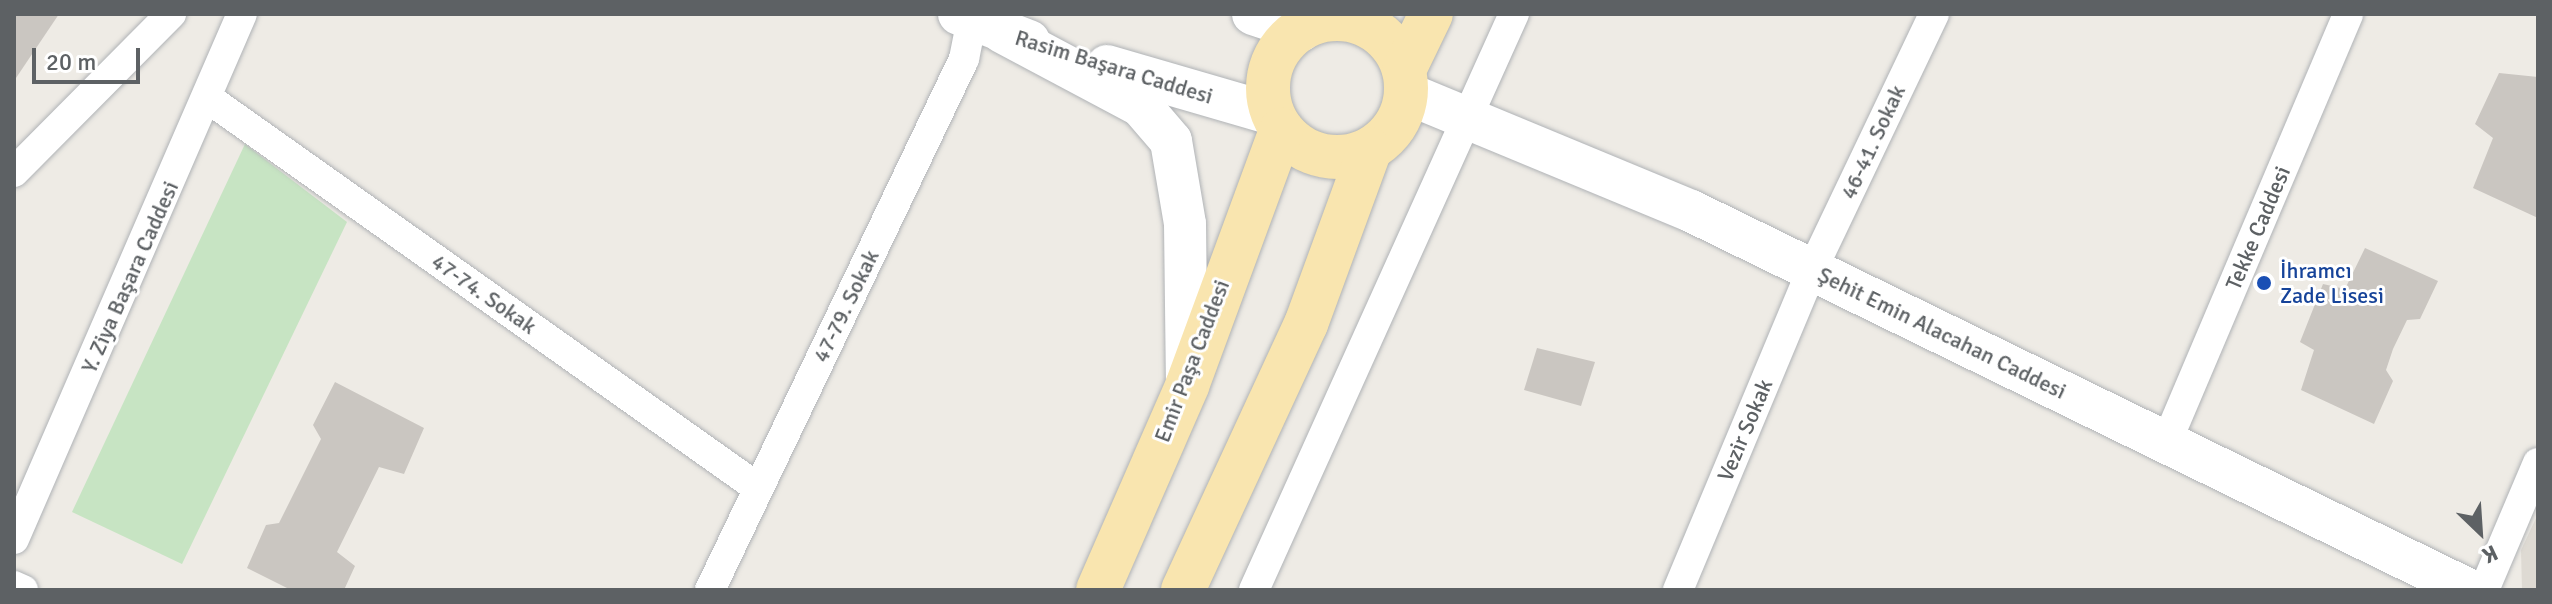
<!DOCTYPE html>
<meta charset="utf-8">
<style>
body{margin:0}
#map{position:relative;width:2552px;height:604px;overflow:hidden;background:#eeebe5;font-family:Signika,sans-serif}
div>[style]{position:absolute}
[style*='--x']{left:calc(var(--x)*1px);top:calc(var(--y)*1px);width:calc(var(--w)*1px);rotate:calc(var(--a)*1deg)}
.education>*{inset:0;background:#dedad3}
.green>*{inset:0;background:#c7e4c3}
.building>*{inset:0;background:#cac6c1}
.roads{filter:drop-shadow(0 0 2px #b0b3b6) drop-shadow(0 0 2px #b0b3b6)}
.street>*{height:30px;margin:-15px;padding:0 15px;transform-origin:15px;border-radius:15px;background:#fff}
.secondary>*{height:42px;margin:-21px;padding:0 21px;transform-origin:21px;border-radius:21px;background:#fff}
.primary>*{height:44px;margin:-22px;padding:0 22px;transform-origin:22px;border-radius:22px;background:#f9e5af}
.primary>.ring{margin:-22px;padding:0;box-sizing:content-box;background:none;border:44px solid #f9e5af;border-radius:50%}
.dots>*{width:22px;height:22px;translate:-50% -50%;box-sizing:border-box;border:4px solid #fff;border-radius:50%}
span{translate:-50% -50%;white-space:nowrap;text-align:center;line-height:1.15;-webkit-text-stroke:6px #fff;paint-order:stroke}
.street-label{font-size:22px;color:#5d6164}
.transit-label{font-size:22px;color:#164399}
.left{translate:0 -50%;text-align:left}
.frame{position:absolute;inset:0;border:16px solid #5d6164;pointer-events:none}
.north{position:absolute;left:2440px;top:492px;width:80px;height:80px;-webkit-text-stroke:6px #fff;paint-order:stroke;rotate:155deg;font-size:22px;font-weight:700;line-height:32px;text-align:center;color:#5d6164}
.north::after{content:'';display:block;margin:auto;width:28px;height:36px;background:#5d6164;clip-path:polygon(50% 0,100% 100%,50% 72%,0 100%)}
.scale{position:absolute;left:32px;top:48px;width:108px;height:36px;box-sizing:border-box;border:4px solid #5d6164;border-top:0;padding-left:10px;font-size:24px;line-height:28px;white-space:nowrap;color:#5d6164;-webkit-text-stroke:6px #fff;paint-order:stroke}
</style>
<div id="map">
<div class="education">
<div style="clip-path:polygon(2538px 514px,2538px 590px,2522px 590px,2521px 550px)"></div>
</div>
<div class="green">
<div style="clip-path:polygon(245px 144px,347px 222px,182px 564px,72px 512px)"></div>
</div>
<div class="building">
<div style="clip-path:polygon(14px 14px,59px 14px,14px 81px)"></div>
<div style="clip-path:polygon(2499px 73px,2538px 77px,2538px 218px,2473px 188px,2493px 138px,2475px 124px)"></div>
<div style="clip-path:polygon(2365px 248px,2438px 281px,2420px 319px,2407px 320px,2393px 349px,2386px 370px,2393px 381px,2374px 424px,2301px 390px,2314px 350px,2300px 342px,2323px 284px,2345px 289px)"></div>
<div style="clip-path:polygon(1537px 348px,1595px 362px,1581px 406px,1524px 390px)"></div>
<div style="clip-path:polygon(335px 382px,424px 428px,404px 474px,379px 467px,337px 552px,355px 566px,344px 590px,291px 590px,247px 568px,266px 525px,279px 523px,321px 439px,313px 425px)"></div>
</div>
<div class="roads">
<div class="street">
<div style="--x:209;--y:99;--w:673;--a:35.32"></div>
<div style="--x:14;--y:172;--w:223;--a:-45.2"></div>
<div style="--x:2167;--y:441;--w:464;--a:-67"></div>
<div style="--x:14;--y:539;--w:572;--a:-66.53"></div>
<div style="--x:14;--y:586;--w:10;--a:24"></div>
<div style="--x:710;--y:590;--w:589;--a:-64.44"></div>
<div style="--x:964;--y:59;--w:41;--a:-78.7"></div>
<div style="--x:1254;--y:590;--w:632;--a:-65.71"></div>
<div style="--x:1678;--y:590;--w:347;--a:-67.3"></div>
<div style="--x:1812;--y:270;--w:284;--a:-64.5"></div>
<div style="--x:2484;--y:590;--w:138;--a:-67"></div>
</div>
<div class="secondary">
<div style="--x:959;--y:14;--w:75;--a:21.1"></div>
<div style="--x:1253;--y:14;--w:51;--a:18.4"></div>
<div style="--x:1002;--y:32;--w:157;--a:28"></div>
<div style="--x:1141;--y:106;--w:46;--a:49.4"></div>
<div style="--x:1171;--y:141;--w:84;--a:80.4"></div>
<div style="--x:1185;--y:224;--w:155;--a:89.3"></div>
<div style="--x:1107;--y:66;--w:172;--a:16.2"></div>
<div style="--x:1406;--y:93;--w:308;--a:22.5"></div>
<div style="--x:1691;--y:211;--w:865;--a:25.97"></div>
</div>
<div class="primary">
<div class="ring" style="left:1268px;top:19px;width:94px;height:94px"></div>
<div style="--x:1404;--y:70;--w:62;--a:-64.3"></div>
<div style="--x:1098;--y:590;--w:223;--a:-66.4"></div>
<div style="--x:1187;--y:386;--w:273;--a:-69.8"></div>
<div style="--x:1183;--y:590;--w:293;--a:-65.2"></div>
<div style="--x:1306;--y:324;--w:186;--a:-69.9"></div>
</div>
</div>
<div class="dots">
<div style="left:2264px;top:283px;background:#1a4fb4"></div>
</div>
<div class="street-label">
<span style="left:1114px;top:67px;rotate:17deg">Rasim Başara Caddesi</span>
<span style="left:1873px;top:142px;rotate:-65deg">46-41. Sokak</span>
<span style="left:2258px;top:228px;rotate:-67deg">Tekke Caddesi</span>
<span style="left:130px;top:277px;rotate:-66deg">Y. Ziya Başara Caddesi</span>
<span style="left:484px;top:294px;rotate:35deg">47-74. Sokak</span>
<span style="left:846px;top:306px;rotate:-64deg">47-79. Sokak</span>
<span style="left:1942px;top:333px;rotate:26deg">Şehit Emin Alacahan Caddesi</span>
<span style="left:1192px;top:361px;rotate:-69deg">Emir Paşa Caddesi</span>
<span style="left:1745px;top:430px;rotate:-67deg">Vezir Sokak</span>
</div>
<div class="transit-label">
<span class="left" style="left:2280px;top:283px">İhramcı<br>Zade Lisesi</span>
</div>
<div class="frame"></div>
<div class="north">K</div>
<div class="scale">20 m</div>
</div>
